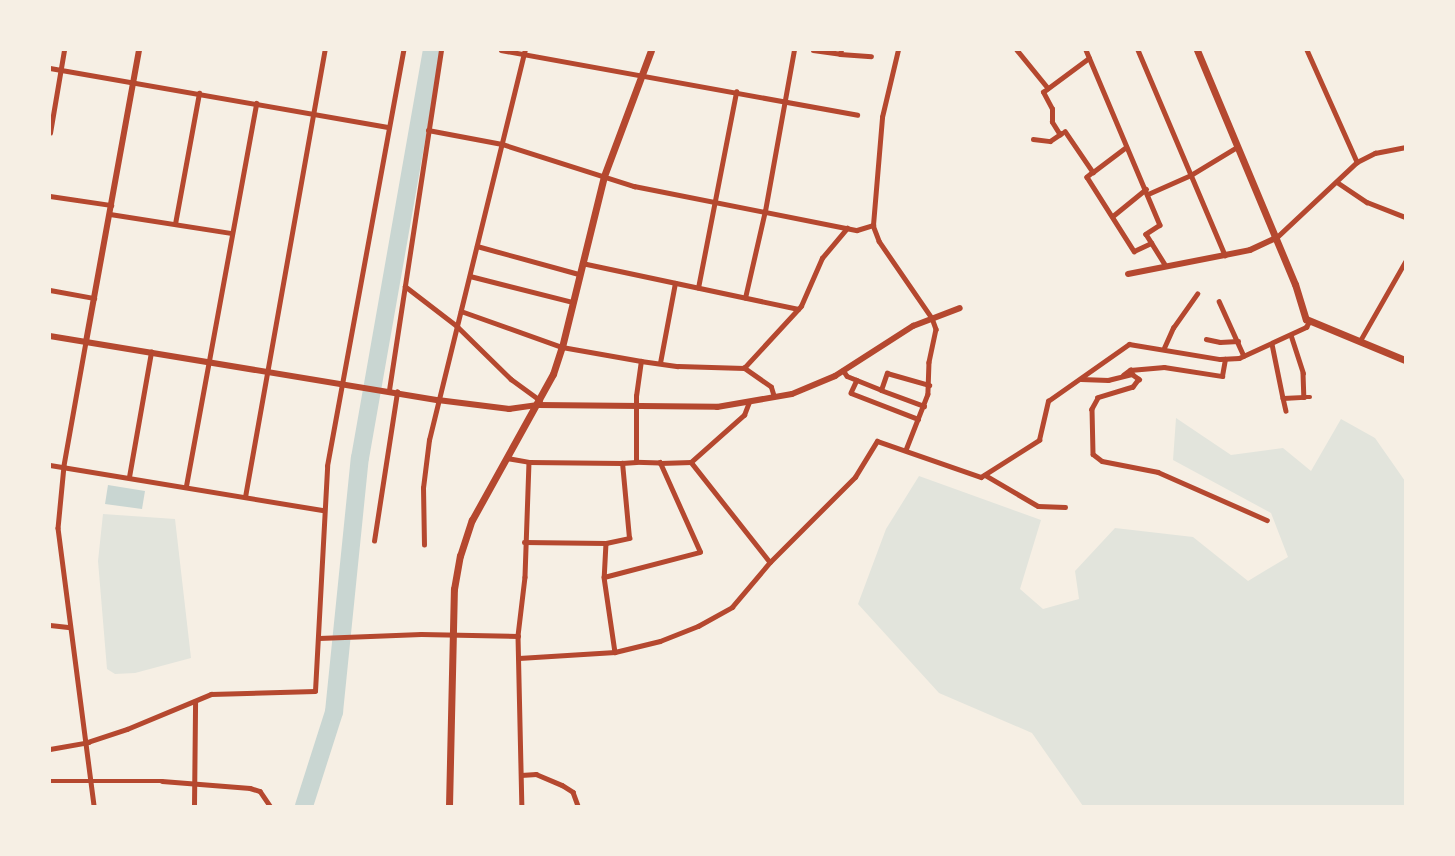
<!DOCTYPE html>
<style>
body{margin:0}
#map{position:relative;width:1455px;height:856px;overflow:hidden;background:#f6efe4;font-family:"Varela Round",sans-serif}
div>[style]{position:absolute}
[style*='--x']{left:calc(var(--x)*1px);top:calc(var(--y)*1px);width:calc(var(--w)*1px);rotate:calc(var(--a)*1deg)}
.green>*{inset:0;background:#e2e4dc}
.water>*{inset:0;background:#c9d6d2}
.river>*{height:18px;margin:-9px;padding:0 9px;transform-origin:9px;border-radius:9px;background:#c9d6d2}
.minor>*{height:4.5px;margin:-2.25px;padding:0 2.25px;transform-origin:2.25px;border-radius:2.25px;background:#b5482f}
.tertiary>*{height:5.5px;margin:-2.75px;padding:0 2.75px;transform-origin:2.75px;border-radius:2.75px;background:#b5482f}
.secondary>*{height:6px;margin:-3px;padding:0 3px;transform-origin:3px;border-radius:3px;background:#b5482f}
.primary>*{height:7px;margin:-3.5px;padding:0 3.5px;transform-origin:3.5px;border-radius:3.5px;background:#b5482f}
.trunk>*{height:7px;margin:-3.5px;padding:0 3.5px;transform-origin:3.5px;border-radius:3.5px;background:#b5482f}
span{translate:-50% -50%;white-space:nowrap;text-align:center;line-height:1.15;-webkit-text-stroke:5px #f6efe4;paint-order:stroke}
.frame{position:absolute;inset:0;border:51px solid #f6efe4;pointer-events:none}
</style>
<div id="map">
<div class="green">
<div style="clip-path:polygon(1176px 418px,1231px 455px,1283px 448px,1311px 471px,1341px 419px,1375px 438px,1405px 481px,1405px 806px,1083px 806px,1032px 733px,939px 693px,858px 604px,886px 529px,919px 476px,1041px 520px,1020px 589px,1043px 609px,1079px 599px,1075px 571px,1115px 528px,1193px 537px,1248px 581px,1288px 557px,1271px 513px,1173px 460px)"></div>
<div style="clip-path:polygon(103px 514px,175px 519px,191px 658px,135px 673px,115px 674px,107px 669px,98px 561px)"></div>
</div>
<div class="water">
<div style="clip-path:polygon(108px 485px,145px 491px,142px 509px,105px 504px)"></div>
</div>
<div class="river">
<div style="--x:304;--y:806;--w:99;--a:-72.3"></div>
<div style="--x:334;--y:712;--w:255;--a:-84.2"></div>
<div style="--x:360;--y:458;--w:414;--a:-80"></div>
</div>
<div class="minor">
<div style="--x:501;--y:50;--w:362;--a:10.3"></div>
<div style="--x:813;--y:50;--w:27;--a:8"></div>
<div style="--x:840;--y:54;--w:4;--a:-76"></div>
<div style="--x:1017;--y:50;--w:49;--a:50.8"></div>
<div style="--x:1086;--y:50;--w:190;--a:67.1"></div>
<div style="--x:1160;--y:225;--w:17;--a:147"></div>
<div style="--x:1146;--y:234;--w:36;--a:58"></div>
<div style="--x:1138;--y:50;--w:223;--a:67"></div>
<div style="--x:1307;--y:50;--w:123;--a:65.9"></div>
<div style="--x:840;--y:54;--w:31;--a:4"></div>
<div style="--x:50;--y:68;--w:344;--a:9.9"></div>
<div style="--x:428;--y:130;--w:75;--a:10.7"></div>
<div style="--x:502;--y:144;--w:139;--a:17.7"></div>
<div style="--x:634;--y:186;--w:227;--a:11.2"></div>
<div style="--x:857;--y:230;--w:17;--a:-17"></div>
<div style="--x:873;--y:225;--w:108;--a:-85.2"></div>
<div style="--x:882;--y:117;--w:69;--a:-76.6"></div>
<div style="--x:1065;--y:131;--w:50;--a:55.7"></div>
<div style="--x:1093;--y:172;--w:8;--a:140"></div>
<div style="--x:1087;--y:177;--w:88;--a:57.6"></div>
<div style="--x:1134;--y:251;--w:19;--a:-25"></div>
<div style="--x:50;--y:133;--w:84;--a:-80.4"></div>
<div style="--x:1060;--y:135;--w:15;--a:-122"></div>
<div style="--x:1052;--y:122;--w:13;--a:-90"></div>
<div style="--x:1052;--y:109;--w:19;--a:-118"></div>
<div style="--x:1043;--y:92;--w:57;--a:-36.5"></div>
<div style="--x:1033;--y:139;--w:17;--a:7"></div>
<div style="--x:1050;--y:141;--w:14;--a:-34"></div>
<div style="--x:1093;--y:172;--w:41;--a:-37.1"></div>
<div style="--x:1337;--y:182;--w:36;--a:34"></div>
<div style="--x:1367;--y:202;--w:41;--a:21.5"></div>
<div style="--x:1148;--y:194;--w:47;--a:-23.8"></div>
<div style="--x:1191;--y:175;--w:54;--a:-31.3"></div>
<div style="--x:50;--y:196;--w:62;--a:8.4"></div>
<div style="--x:110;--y:214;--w:123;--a:8.9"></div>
<div style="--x:1114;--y:215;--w:41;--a:-39.1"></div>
<div style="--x:175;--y:224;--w:133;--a:-79.6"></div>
<div style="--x:873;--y:225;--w:17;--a:69"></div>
<div style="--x:879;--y:241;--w:93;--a:55.5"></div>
<div style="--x:932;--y:318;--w:12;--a:70"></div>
<div style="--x:936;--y:329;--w:34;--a:102"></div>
<div style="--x:929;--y:362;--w:32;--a:92"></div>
<div style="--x:928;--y:394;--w:60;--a:111.4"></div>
<div style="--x:1276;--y:238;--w:111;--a:-43.2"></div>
<div style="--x:1357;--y:162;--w:20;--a:-27"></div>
<div style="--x:1375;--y:153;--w:31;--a:-11"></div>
<div style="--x:477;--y:246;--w:106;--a:15.4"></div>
<div style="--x:582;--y:263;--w:221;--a:12"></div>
<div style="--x:470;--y:276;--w:106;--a:14.2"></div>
<div style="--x:405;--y:286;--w:66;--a:37.6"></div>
<div style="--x:457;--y:326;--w:76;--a:44.5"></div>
<div style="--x:511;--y:379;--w:36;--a:36"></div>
<div style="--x:698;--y:288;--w:200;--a:-79"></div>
<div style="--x:50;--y:290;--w:45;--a:10.3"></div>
<div style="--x:745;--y:298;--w:89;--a:-77.1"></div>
<div style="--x:765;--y:211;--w:164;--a:-79.8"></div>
<div style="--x:1219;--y:301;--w:60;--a:65.6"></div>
<div style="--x:461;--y:311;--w:107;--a:19.6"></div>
<div style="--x:562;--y:347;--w:80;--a:10"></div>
<div style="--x:1291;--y:335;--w:40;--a:72"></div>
<div style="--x:1303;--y:373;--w:24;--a:88"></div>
<div style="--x:1304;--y:397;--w:6;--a:0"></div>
<div style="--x:1206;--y:339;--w:14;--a:12"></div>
<div style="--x:1220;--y:342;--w:18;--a:-3"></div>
<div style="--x:1361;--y:339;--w:89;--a:-60.3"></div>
<div style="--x:86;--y:342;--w:126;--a:100.1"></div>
<div style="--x:64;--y:466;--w:62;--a:95.5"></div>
<div style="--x:58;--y:528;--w:280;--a:82.6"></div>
<div style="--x:1272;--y:344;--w:55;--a:78.5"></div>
<div style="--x:1283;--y:398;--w:21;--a:-3"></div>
<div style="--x:1164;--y:348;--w:22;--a:-66"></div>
<div style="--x:1173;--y:328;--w:42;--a:-54.8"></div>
<div style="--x:660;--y:363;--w:81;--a:-79.4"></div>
<div style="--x:843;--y:370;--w:7;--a:56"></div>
<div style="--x:847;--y:376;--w:37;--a:22"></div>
<div style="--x:881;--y:390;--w:18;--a:-71"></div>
<div style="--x:887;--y:373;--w:44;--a:15.9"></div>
<div style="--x:1123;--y:375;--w:9;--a:-36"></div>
<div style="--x:1130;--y:370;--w:34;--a:-5"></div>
<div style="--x:1164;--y:367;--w:59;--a:8.8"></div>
<div style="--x:1222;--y:376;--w:17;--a:-80"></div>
<div style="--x:1081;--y:379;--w:27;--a:2"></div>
<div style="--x:1108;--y:380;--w:25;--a:-14"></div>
<div style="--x:1132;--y:374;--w:9;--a:36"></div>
<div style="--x:1139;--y:379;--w:10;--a:127"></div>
<div style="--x:1133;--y:387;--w:37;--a:163"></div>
<div style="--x:1098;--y:398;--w:13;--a:119"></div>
<div style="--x:1092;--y:409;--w:45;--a:88.7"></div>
<div style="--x:1093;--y:454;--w:11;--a:38"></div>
<div style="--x:1102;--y:461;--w:57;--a:11.1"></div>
<div style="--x:1158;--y:472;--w:119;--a:23.8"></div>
<div style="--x:857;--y:380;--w:14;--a:115"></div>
<div style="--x:851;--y:393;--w:72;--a:21.2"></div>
<div style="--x:389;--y:390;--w:344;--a:-81.3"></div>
<div style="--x:881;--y:390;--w:46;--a:20.4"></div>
<div style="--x:774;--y:397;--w:10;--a:-107"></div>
<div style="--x:771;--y:387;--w:33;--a:-145"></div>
<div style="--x:744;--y:368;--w:84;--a:-47.4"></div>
<div style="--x:801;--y:306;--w:52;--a:-66.4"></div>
<div style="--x:822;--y:258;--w:39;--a:-50"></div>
<div style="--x:1283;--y:398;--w:13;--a:77"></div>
<div style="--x:507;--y:458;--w:22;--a:10"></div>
<div style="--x:529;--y:462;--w:115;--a:92"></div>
<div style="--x:525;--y:577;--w:59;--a:96.8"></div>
<div style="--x:518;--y:636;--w:170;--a:88.7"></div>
<div style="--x:529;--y:462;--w:93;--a:0.6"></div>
<div style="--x:691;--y:462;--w:127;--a:51.7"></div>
<div style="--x:660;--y:463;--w:31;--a:-2"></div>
<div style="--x:691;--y:462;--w:71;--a:-41.6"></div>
<div style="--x:744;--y:415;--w:14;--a:-69"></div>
<div style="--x:50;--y:465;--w:277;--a:9.4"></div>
<div style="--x:985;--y:475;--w:61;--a:30.3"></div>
<div style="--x:1038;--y:506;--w:27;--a:2"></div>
<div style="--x:129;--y:477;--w:127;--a:-80"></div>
<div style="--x:186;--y:486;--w:389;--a:-79.6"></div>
<div style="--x:245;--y:497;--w:454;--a:-79.9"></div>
<div style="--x:374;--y:541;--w:151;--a:-81.2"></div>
<div style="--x:524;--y:542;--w:82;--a:0.7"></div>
<div style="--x:606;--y:543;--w:24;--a:-12"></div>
<div style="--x:629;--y:538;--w:75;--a:-95.3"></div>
<div style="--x:622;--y:463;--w:14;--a:-4"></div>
<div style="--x:636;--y:462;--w:66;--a:-90"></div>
<div style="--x:636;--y:396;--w:35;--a:-82"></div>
<div style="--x:641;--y:361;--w:37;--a:8"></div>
<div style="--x:678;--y:366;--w:66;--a:1.7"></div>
<div style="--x:606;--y:543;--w:34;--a:93"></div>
<div style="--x:604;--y:577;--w:76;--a:81.7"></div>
<div style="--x:424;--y:545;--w:57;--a:-91"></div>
<div style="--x:423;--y:488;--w:48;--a:-82.9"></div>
<div style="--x:429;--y:440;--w:402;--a:-76.2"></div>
<div style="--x:604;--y:577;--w:99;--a:-14.6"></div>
<div style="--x:700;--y:552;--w:98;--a:-114.2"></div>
<div style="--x:660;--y:463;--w:24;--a:-178"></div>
<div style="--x:50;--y:625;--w:20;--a:6"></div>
<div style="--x:319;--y:638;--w:102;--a:-2.2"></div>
<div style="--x:421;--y:634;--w:97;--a:1.2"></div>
<div style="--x:519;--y:658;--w:96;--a:-3.6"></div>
<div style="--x:615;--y:652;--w:46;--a:-13.7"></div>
<div style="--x:660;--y:641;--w:41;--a:-21.5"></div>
<div style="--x:698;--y:626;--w:39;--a:-29"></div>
<div style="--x:732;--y:607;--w:59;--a:-49.8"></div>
<div style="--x:770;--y:562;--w:120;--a:-45"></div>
<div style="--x:855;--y:477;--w:42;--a:-58.6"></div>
<div style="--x:877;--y:441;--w:110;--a:19.1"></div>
<div style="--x:981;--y:477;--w:69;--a:-32.5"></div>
<div style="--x:1039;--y:440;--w:40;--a:-77"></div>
<div style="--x:1048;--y:401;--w:99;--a:-35.1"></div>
<div style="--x:1129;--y:344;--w:92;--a:9.4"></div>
<div style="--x:1220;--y:359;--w:19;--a:-3"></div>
<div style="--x:1239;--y:358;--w:74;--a:-24.8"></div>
<div style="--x:1306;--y:327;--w:6;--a:-59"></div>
<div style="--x:50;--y:749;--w:39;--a:-10"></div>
<div style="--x:88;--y:742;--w:41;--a:-18.4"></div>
<div style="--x:127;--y:729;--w:91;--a:-22.6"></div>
<div style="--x:211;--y:694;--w:104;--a:-1.7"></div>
<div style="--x:315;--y:691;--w:225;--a:-86.9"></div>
<div style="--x:327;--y:466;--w:423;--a:-79.6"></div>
<div style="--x:521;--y:775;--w:15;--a:-4"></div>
<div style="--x:536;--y:774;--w:28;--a:23"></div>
<div style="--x:562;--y:785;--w:13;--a:32"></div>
<div style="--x:573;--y:792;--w:15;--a:70"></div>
<div style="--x:50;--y:781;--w:112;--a:0"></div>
<div style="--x:162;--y:781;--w:88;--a:4.5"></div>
<div style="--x:250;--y:788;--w:10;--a:17"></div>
<div style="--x:260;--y:791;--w:18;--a:56"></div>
<div style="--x:194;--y:806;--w:104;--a:-89.4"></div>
</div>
<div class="tertiary">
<div style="--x:50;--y:336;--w:393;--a:9.4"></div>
<div style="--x:438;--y:400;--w:72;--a:7.2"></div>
<div style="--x:509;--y:409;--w:29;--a:-8"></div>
<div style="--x:86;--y:342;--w:297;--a:-79.7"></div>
</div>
<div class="secondary">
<div style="--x:1128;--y:274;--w:124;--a:-11.1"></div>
<div style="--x:1250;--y:250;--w:29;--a:-25"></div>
<div style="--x:538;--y:405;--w:179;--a:0.6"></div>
<div style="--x:717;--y:407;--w:76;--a:-9.8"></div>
<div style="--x:792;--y:394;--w:47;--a:-22.7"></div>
<div style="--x:835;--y:376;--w:93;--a:-32.7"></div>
<div style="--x:913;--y:326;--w:50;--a:-21"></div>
</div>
<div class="primary">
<div style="--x:1197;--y:50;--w:254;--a:67.3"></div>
<div style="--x:1295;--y:284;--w:37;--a:73"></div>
<div style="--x:1306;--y:319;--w:107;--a:22.5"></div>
</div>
<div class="trunk">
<div style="--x:449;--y:806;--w:217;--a:-88.7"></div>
<div style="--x:454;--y:589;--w:34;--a:-80"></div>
<div style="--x:460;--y:556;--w:38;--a:-72"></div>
<div style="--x:472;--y:520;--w:167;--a:-61"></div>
<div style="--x:553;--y:374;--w:28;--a:-72"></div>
<div style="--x:562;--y:347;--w:176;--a:-76.2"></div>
<div style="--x:604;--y:176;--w:134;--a:-69.5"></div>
</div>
<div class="frame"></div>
</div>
